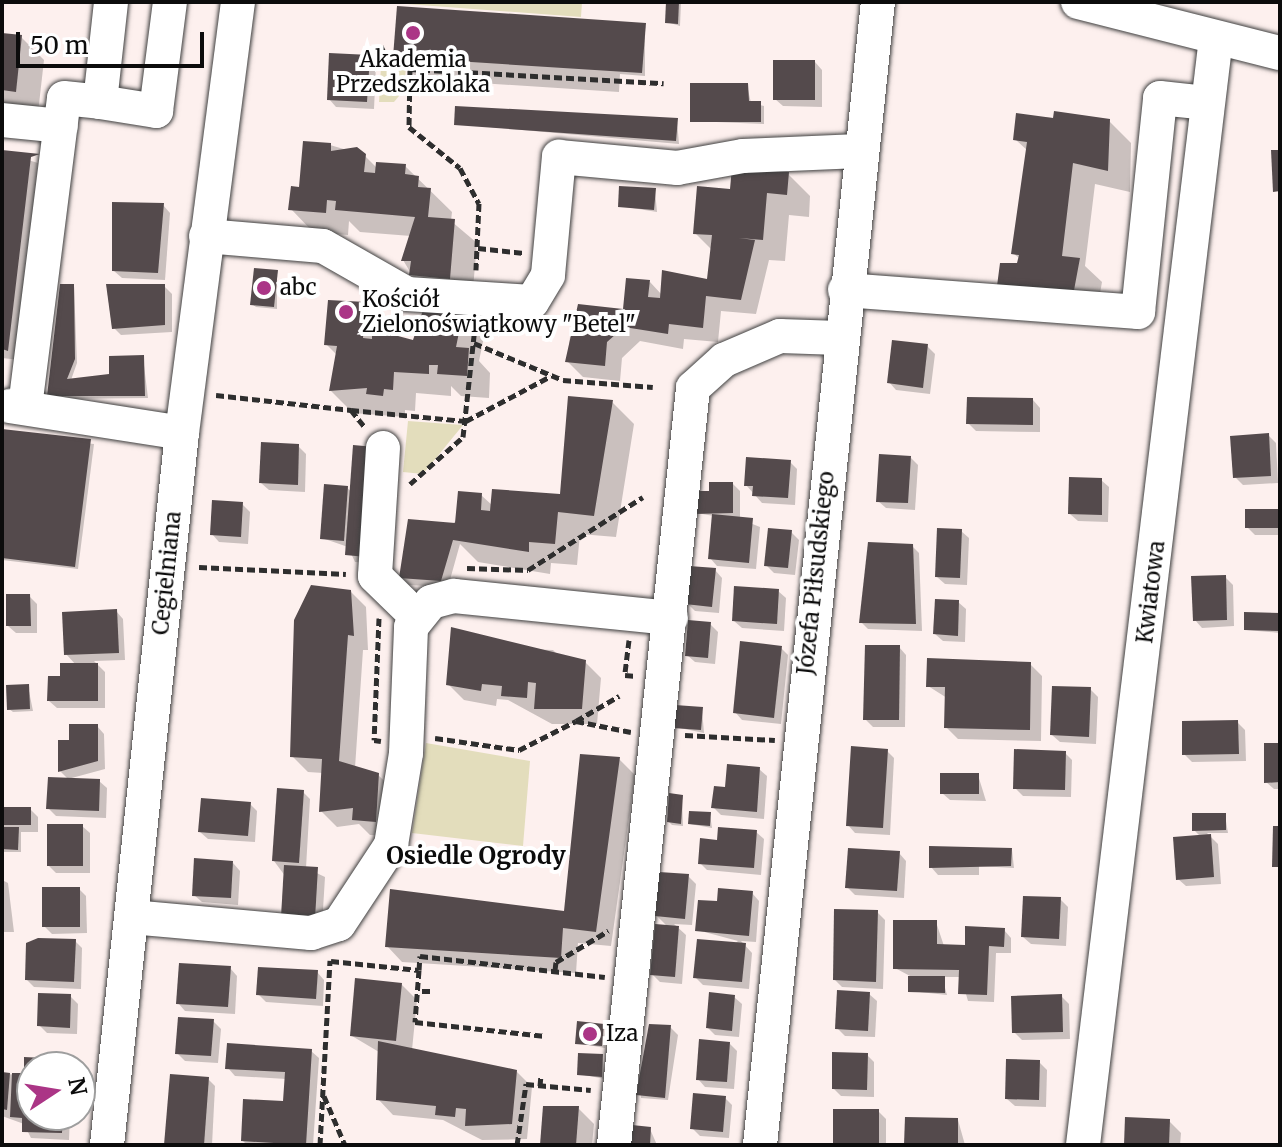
<!DOCTYPE html>
<meta charset="utf-8">
<style>
body{margin:0}
#map{position:relative;width:1282px;height:1147px;overflow:hidden;background:#fdf0ee;font-family:Merriweather,serif}
div>[style]{position:absolute}
[style*='--x']{left:calc(var(--x)*1px);top:calc(var(--y)*1px);width:calc(var(--w)*1px);rotate:calc(var(--a)*1deg)}
.green>*{inset:0;background:#e3ddbc}
.shadow>*{inset:0;background:#0003}
.building>*{inset:0;background:#544a4c}
.path>*{height:5px;margin-top:-2.5px;transform-origin:0;background:repeating-linear-gradient(90deg,#2e2e2e 0 8px,transparent 0 12px)}
.roads{filter:drop-shadow(0 0 2px #3f3f3f) drop-shadow(0 0 2px #3f3f3f)}
.minor>*{height:34px;margin:-17px;padding:0 17px;transform-origin:17px;border-radius:17px;background:#fff}
.dots>*{width:22px;height:22px;translate:-50% -50%;box-sizing:border-box;border:4px solid #fff;border-radius:50%}
span{translate:-50% -50%;white-space:nowrap;text-align:center;line-height:1.15;-webkit-text-stroke:8px #fff;paint-order:stroke}
.poi-label{font-size:22px;color:#0c0c0c}
.left{translate:0 -50%;text-align:left}
.street-label{font-size:22px;color:#0c0c0c}
.neighbourhood-label{font-size:24px;color:#0c0c0c;font-weight:700}
.frame{position:absolute;inset:0;border:4px solid #0c0c0c;pointer-events:none}
.north{position:absolute;left:16px;top:1051px;width:80px;height:80px;box-sizing:border-box;background:#fff;border:2px solid #9e9e9e;border-radius:50%;rotate:78deg;font-size:22px;font-weight:700;line-height:32px;text-align:center;color:#0c0c0c}
.north::after{content:'';display:block;margin:auto;width:28px;height:36px;background:#ab3586;clip-path:polygon(50% 0,100% 100%,50% 72%,0 100%)}
.scale{position:absolute;left:16px;top:32px;width:188px;height:36px;box-sizing:border-box;border:4px solid #0c0c0c;border-top:0;padding-left:10px;font-size:24px;line-height:28px;white-space:nowrap;color:#0c0c0c;-webkit-text-stroke:6px #fff;paint-order:stroke}
</style>
<div id="map">
<div class="green">
<div style="clip-path:polygon(380px 2px,582px 2px,581px 17px)"></div>
<div style="clip-path:polygon(381px 66px,406px 67px,404px 90px,394px 102px,379px 102px)"></div>
<div style="clip-path:polygon(408px 421px,463px 425px,423px 474px,403px 472px)"></div>
<div style="clip-path:polygon(426px 743px,530px 761px,523px 846px,412px 833px)"></div>
</div>
<div class="shadow">
<div style="clip-path:polygon(668px 2px,681px 2px,680px 26px,667px 22px)"></div>
<div style="clip-path:polygon(645px 25px,645px 76px,620px 74px,619px 92px,418px 79px,395px 56px)"></div>
<div style="clip-path:polygon(2px 35px,21px 37px,44px 60px,38px 113px,2px 109px)"></div>
<div style="clip-path:polygon(369px 57px,376px 65px,374px 109px,336px 107px,329px 99px)"></div>
<div style="clip-path:polygon(815px 62px,822px 70px,822px 107px,783px 106px,775px 99px)"></div>
<div style="clip-path:polygon(747px 85px,751px 103px,764px 106px,764px 124px,692px 121px)"></div>
<div style="clip-path:polygon(1018px 116px,1109px 121px,1131px 143px,1130px 192px,1095px 184px,1085px 266px,1102px 282px,1095px 322px,1013px 253px,1028px 151px,1015px 139px)"></div>
<div style="clip-path:polygon(677px 120px,679px 144px,456px 124px)"></div>
<div style="clip-path:polygon(330px 145px,364px 155px,377px 168px,405px 166px,452px 212px,451px 221px,477px 243px,472px 300px,434px 297px,412px 275px,403px 260px,411px 236px,360px 232px,349px 221px,348px 235px,313px 232px,291px 209px)"></div>
<div style="clip-path:polygon(2px 152px,38px 163px,20px 360px,2px 358px)"></div>
<div style="clip-path:polygon(788px 174px,810px 196px,809px 217px,789px 215px,785px 261px,769px 260px,756px 314px,721px 311px,718px 342px,684px 339px,683px 349px,640px 341px,622px 358px,620px 381px,583px 377px,567px 361px,570px 337px,625px 311px,650px 282px,662px 295px,709px 282px,712px 250px,695px 233px,732px 191px)"></div>
<div style="clip-path:polygon(655px 190px,657px 212px,620px 206px)"></div>
<div style="clip-path:polygon(163px 205px,170px 213px,165px 280px,122px 278px,114px 271px)"></div>
<div style="clip-path:polygon(277px 272px,277px 309px,256px 307px,252px 304px)"></div>
<div style="clip-path:polygon(74px 286px,77px 363px,71px 380px,111px 375px,143px 357px,148px 398px,52px 399px)"></div>
<div style="clip-path:polygon(164px 286px,172px 294px,172px 332px,121px 335px,114px 328px)"></div>
<div style="clip-path:polygon(365px 304px,374px 338px,415px 342px,462px 315px,484px 337px,479px 361px,490px 373px,489px 398px,461px 396px,451px 386px,451px 396px,416px 393px,415px 411px,405px 410px,405px 417px,353px 413px,331px 391px,337px 355px,326px 344px)"></div>
<div style="clip-path:polygon(927px 346px,935px 354px,930px 394px,896px 390px,889px 382px)"></div>
<div style="clip-path:polygon(1033px 400px,1040px 408px,1040px 432px,976px 431px,968px 423px)"></div>
<div style="clip-path:polygon(612px 402px,634px 424px,616px 537px,580px 534px,577px 565px,551px 563px,550px 574px,478px 562px,460px 544px,448px 587px,409px 585px,401px 577px,481px 495px,493px 506px,562px 497px)"></div>
<div style="clip-path:polygon(2px 435px,94px 444px,78px 569px,2px 560px)"></div>
<div style="clip-path:polygon(1268px 435px,1276px 443px,1278px 483px,1243px 485px,1235px 477px)"></div>
<div style="clip-path:polygon(298px 446px,306px 454px,305px 492px,269px 490px,261px 483px)"></div>
<div style="clip-path:polygon(911px 458px,918px 465px,915px 510px,886px 508px,878px 501px)"></div>
<div style="clip-path:polygon(790px 462px,797px 469px,795px 505px,762px 503px,746px 485px)"></div>
<div style="clip-path:polygon(1101px 480px,1109px 487px,1108px 522px,1078px 521px,1070px 514px)"></div>
<div style="clip-path:polygon(733px 484px,740px 491px,740px 519px,760px 527px,756px 569px,717px 566px,710px 558px,714px 516px,696px 513px)"></div>
<div style="clip-path:polygon(347px 488px,352px 492px,374px 563px,355px 562px,348px 547px,322px 538px)"></div>
<div style="clip-path:polygon(242px 504px,250px 512px,248px 544px,219px 542px,212px 534px)"></div>
<div style="clip-path:polygon(1280px 511px,1280px 535px,1255px 535px,1247px 527px)"></div>
<div style="clip-path:polygon(961px 531px,969px 538px,967px 585px,945px 584px,937px 577px)"></div>
<div style="clip-path:polygon(791px 532px,799px 540px,795px 575px,774px 573px,766px 565px)"></div>
<div style="clip-path:polygon(912px 546px,919px 553px,922px 631px,868px 629px,861px 622px)"></div>
<div style="clip-path:polygon(715px 570px,722px 578px,719px 613px,695px 611px,687px 603px)"></div>
<div style="clip-path:polygon(1225px 577px,1233px 585px,1234px 626px,1202px 628px,1195px 620px)"></div>
<div style="clip-path:polygon(350px 591px,366px 607px,368px 650px,363px 650px,355px 768px,378px 775px,394px 790px,391px 836px,370px 835px,359px 824px,337px 827px,321px 811px,323px 773px,308px 772px,292px 756px)"></div>
<div style="clip-path:polygon(778px 591px,786px 598px,784px 631px,742px 628px,734px 621px)"></div>
<div style="clip-path:polygon(29px 596px,37px 604px,37px 633px,16px 633px,8px 626px)"></div>
<div style="clip-path:polygon(958px 602px,966px 609px,965px 642px,943px 641px,935px 634px)"></div>
<div style="clip-path:polygon(116px 611px,123px 619px,125px 660px,94px 661px,105px 672px,105px 708px,57px 708px,49px 701px,76px 665px,66px 654px)"></div>
<div style="clip-path:polygon(1280px 615px,1280px 633px,1246px 630px)"></div>
<div style="clip-path:polygon(710px 624px,718px 632px,715px 664px,695px 662px,687px 655px)"></div>
<div style="clip-path:polygon(899px 647px,906px 655px,905px 727px,873px 727px,865px 719px)"></div>
<div style="clip-path:polygon(505px 648px,553px 650px,563px 660px,585px 662px,601px 678px,597px 724px,552px 724px,508px 700px,497px 699px,496px 706px,464px 700px,448px 684px)"></div>
<div style="clip-path:polygon(781px 648px,788px 655px,781px 724px,742px 720px,735px 712px)"></div>
<div style="clip-path:polygon(1030px 664px,1042px 676px,1041px 741px,958px 739px,946px 727px,947px 698px,928px 686px)"></div>
<div style="clip-path:polygon(28px 686px,33px 711px,13px 712px,9px 709px)"></div>
<div style="clip-path:polygon(1090px 689px,1098px 697px,1096px 744px,1060px 742px,1052px 735px)"></div>
<div style="clip-path:polygon(702px 709px,704px 733px,675px 727px)"></div>
<div style="clip-path:polygon(1237px 722px,1245px 730px,1246px 761px,1192px 762px,1184px 754px)"></div>
<div style="clip-path:polygon(97px 726px,104px 734px,105px 769px,68px 779px,60px 771px,71px 742px)"></div>
<div style="clip-path:polygon(1280px 745px,1280px 789px,1274px 789px,1266px 782px)"></div>
<div style="clip-path:polygon(887px 751px,894px 758px,890px 835px,855px 833px,848px 825px)"></div>
<div style="clip-path:polygon(1065px 753px,1072px 760px,1071px 797px,1023px 796px,1015px 788px)"></div>
<div style="clip-path:polygon(619px 759px,635px 775px,611px 946px,578px 943px,576px 973px,402px 962px,387px 946px,566px 914px)"></div>
<div style="clip-path:polygon(759px 769px,767px 776px,764px 819px,721px 815px,714px 808px,727px 789px)"></div>
<div style="clip-path:polygon(978px 775px,986px 801px,950px 800px,942px 793px)"></div>
<div style="clip-path:polygon(99px 781px,107px 788px,106px 818px,56px 816px,48px 808px)"></div>
<div style="clip-path:polygon(303px 792px,310px 799px,306px 868px,325px 877px,322px 926px,274px 861px)"></div>
<div style="clip-path:polygon(682px 797px,683px 826px,672px 825px,669px 822px)"></div>
<div style="clip-path:polygon(250px 804px,257px 811px,255px 842px,208px 839px,200px 832px)"></div>
<div style="clip-path:polygon(2px 809px,30px 809px,38px 817px,38px 832px,21px 832px,21px 852px,2px 852px)"></div>
<div style="clip-path:polygon(710px 814px,712px 828px,690px 824px)"></div>
<div style="clip-path:polygon(1225px 815px,1228px 833px,1207px 833px,1218px 844px,1221px 884px,1186px 886px,1178px 879px,1201px 837px,1194px 830px)"></div>
<div style="clip-path:polygon(82px 826px,90px 833px,90px 873px,56px 873px,49px 866px)"></div>
<div style="clip-path:polygon(756px 832px,764px 839px,761px 875px,707px 870px,700px 863px,719px 842px)"></div>
<div style="clip-path:polygon(1012px 850px,1014px 868px,979px 866px,979px 875px,938px 875px,931px 867px)"></div>
<div style="clip-path:polygon(899px 853px,906px 861px,904px 898px,855px 895px,847px 887px)"></div>
<div style="clip-path:polygon(233px 863px,240px 871px,238px 905px,202px 902px,194px 895px)"></div>
<div style="clip-path:polygon(688px 876px,696px 884px,692px 925px,674px 924px,686px 935px,682px 984px,660px 982px,653px 975px,668px 927px,657px 916px)"></div>
<div style="clip-path:polygon(2px 880px,8px 883px,14px 932px,2px 932px)"></div>
<div style="clip-path:polygon(79px 889px,86px 896px,87px 933px,52px 934px,44px 926px)"></div>
<div style="clip-path:polygon(752px 893px,759px 901px,756px 942px,741px 941px,752px 953px,749px 989px,703px 985px,695px 977px,738px 941px,697px 930px,719px 903px)"></div>
<div style="clip-path:polygon(1060px 899px,1068px 907px,1066px 946px,1031px 944px,1023px 937px)"></div>
<div style="clip-path:polygon(877px 912px,885px 920px,883px 989px,842px 987px,835px 980px)"></div>
<div style="clip-path:polygon(936px 922px,944px 946px,967px 947px,1004px 930px,1011px 938px,1011px 953px,996px 953px,994px 1002px,968px 1001px,961px 977px,942px 977px,947px 995px,910px 991px,910px 976px,895px 968px)"></div>
<div style="clip-path:polygon(75px 941px,82px 948px,81px 989px,34px 987px,27px 980px)"></div>
<div style="clip-path:polygon(230px 968px,237px 976px,235px 1014px,185px 1011px,178px 1003px)"></div>
<div style="clip-path:polygon(317px 972px,324px 980px,323px 1006px,266px 1002px,258px 994px)"></div>
<div style="clip-path:polygon(2px 984px,4px 986px,3px 1018px,2px 1017px)"></div>
<div style="clip-path:polygon(401px 984px,417px 1000px,412px 1050px,516px 1071px,532px 1087px,527px 1139px,482px 1140px,443px 1120px,393px 1115px,378px 1099px,379px 1052px,352px 1036px)"></div>
<div style="clip-path:polygon(869px 994px,877px 1001px,875px 1037px,845px 1036px,837px 1028px)"></div>
<div style="clip-path:polygon(70px 996px,78px 1004px,77px 1034px,47px 1033px,39px 1025px)"></div>
<div style="clip-path:polygon(1061px 996px,1069px 1004px,1070px 1039px,1022px 1040px,1014px 1032px)"></div>
<div style="clip-path:polygon(734px 997px,742px 1004px,739px 1037px,715px 1035px,708px 1028px)"></div>
<div style="clip-path:polygon(213px 1021px,221px 1029px,218px 1063px,185px 1061px,177px 1053px)"></div>
<div style="clip-path:polygon(603px 1026px,605px 1048px,577px 1043px)"></div>
<div style="clip-path:polygon(670px 1027px,678px 1035px,668px 1100px,641px 1098px,639px 1075px,650px 1076px)"></div>
<div style="clip-path:polygon(729px 1043px,737px 1051px,734px 1089px,705px 1087px,698px 1079px)"></div>
<div style="clip-path:polygon(311px 1051px,319px 1058px,313px 1145px,247px 1145px,243px 1141px,285px 1103px,286px 1079px,235px 1076px,228px 1068px)"></div>
<div style="clip-path:polygon(867px 1055px,874px 1062px,874px 1097px,841px 1096px,834px 1089px)"></div>
<div style="clip-path:polygon(602px 1056px,605px 1079px,579px 1074px)"></div>
<div style="clip-path:polygon(26px 1059px,70px 1067px,32px 1067px,32px 1115px,70px 1115px,69px 1140px,31px 1138px,24px 1124px,2px 1116px,2px 1074px,26px 1075px)"></div>
<div style="clip-path:polygon(1039px 1062px,1047px 1070px,1046px 1107px,1015px 1106px,1007px 1099px)"></div>
<div style="clip-path:polygon(208px 1079px,215px 1086px,212px 1145px,166px 1145px)"></div>
<div style="clip-path:polygon(725px 1098px,732px 1105px,729px 1138px,700px 1136px,692px 1128px)"></div>
<div style="clip-path:polygon(578px 1108px,594px 1124px,592px 1145px,542px 1145px)"></div>
<div style="clip-path:polygon(878px 1111px,886px 1119px,886px 1145px,835px 1145px)"></div>
<div style="clip-path:polygon(958px 1120px,965px 1145px,906px 1145px)"></div>
<div style="clip-path:polygon(1169px 1121px,1181px 1133px,1180px 1145px,1126px 1145px)"></div>
<div style="clip-path:polygon(650px 1129px,657px 1145px,633px 1145px)"></div>
</div>
<div class="building">
<div style="clip-path:polygon(666px 2px,679px 2px,678px 24px,665px 23px)"></div>
<div style="clip-path:polygon(397px 6px,646px 23px,642px 73px,393px 57px)"></div>
<div style="clip-path:polygon(2px 33px,22px 35px,16px 92px,2px 90px)"></div>
<div style="clip-path:polygon(329px 53px,370px 55px,367px 102px,327px 100px)"></div>
<div style="clip-path:polygon(773px 60px,815px 60px,815px 100px,773px 100px)"></div>
<div style="clip-path:polygon(690px 83px,748px 83px,749px 101px,761px 101px,761px 122px,690px 122px)"></div>
<div style="clip-path:polygon(455px 106px,678px 118px,676px 141px,454px 125px)"></div>
<div style="clip-path:polygon(1054px 111px,1110px 119px,1108px 171px,1073px 163px,1062px 256px,1080px 258px,1072px 301px,997px 286px,1000px 263px,1017px 263px,1019px 255px,1011px 254px,1027px 142px,1013px 140px,1016px 113px,1053px 118px)"></div>
<div style="clip-path:polygon(303px 141px,331px 143px,331px 151px,357px 147px,366px 154px,364px 172px,375px 173px,376px 162px,406px 164px,405px 174px,419px 176px,418px 187px,431px 188px,428px 217px,455px 219px,450px 279px,409px 275px,411px 261px,401px 261px,415px 217px,335px 210px,336px 201px,327px 200px,326px 213px,288px 210px,291px 186px,299px 187px)"></div>
<div style="clip-path:polygon(2px 150px,40px 154px,31px 157px,8px 351px,2px 349px)"></div>
<div style="clip-path:polygon(1271px 150px,1280px 150px,1280px 191px,1273px 192px)"></div>
<div style="clip-path:polygon(732px 167px,789px 172px,787px 195px,767px 193px,763px 240px,739px 238px,755px 240px,741px 300px,706px 296px,703px 328px,669px 324px,668px 334px,624px 327px,607px 342px,605px 366px,565px 362px,578px 304px,623px 309px,626px 278px,650px 280px,648px 297px,660px 298px,662px 270px,707px 279px,712px 235px,693px 234px,697px 186px,730px 189px)"></div>
<div style="clip-path:polygon(619px 186px,656px 188px,654px 210px,618px 207px)"></div>
<div style="clip-path:polygon(112px 202px,164px 203px,158px 273px,112px 271px)"></div>
<div style="clip-path:polygon(254px 268px,278px 270px,274px 307px,250px 305px)"></div>
<div style="clip-path:polygon(60px 284px,74px 284px,75px 359px,67px 379px,109px 374px,109px 356px,144px 355px,145px 396px,47px 396px)"></div>
<div style="clip-path:polygon(106px 284px,165px 284px,165px 325px,112px 329px)"></div>
<div style="clip-path:polygon(328px 300px,366px 302px,363px 338px,372px 339px,372px 329px,413px 340px,423px 310px,463px 313px,456px 347px,469px 348px,467px 376px,437px 374px,438px 365px,429px 365px,429px 374px,394px 372px,393px 390px,384px 389px,383px 396px,366px 394px,367px 388px,329px 391px,337px 346px,324px 345px)"></div>
<div style="clip-path:polygon(892px 340px,928px 344px,923px 388px,887px 383px)"></div>
<div style="clip-path:polygon(568px 396px,613px 400px,594px 516px,558px 512px,555px 544px,529px 542px,529px 552px,453px 540px,441px 581px,399px 578px,408px 519px,455px 523px,458px 491px,482px 493px,481px 510px,490px 511px,492px 489px,560px 494px)"></div>
<div style="clip-path:polygon(967px 397px,1033px 398px,1033px 425px,966px 424px)"></div>
<div style="clip-path:polygon(2px 429px,91px 439px,75px 567px,2px 558px)"></div>
<div style="clip-path:polygon(1269px 433px,1271px 476px,1233px 478px,1230px 436px)"></div>
<div style="clip-path:polygon(261px 442px,299px 444px,298px 485px,259px 483px)"></div>
<div style="clip-path:polygon(353px 445px,375px 447px,367px 557px,345px 555px)"></div>
<div style="clip-path:polygon(879px 454px,911px 456px,908px 503px,876px 502px)"></div>
<div style="clip-path:polygon(746px 457px,791px 460px,788px 498px,752px 496px,753px 486px,744px 486px)"></div>
<div style="clip-path:polygon(1069px 477px,1102px 478px,1102px 515px,1068px 514px)"></div>
<div style="clip-path:polygon(709px 482px,733px 482px,733px 513px,694px 514px,694px 491px,709px 491px)"></div>
<div style="clip-path:polygon(324px 484px,348px 486px,344px 541px,320px 539px)"></div>
<div style="clip-path:polygon(212px 500px,243px 502px,241px 537px,210px 535px)"></div>
<div style="clip-path:polygon(1245px 509px,1280px 509px,1280px 528px,1245px 528px)"></div>
<div style="clip-path:polygon(712px 514px,753px 518px,749px 563px,708px 559px)"></div>
<div style="clip-path:polygon(768px 528px,792px 530px,788px 568px,764px 566px)"></div>
<div style="clip-path:polygon(937px 528px,962px 529px,960px 578px,935px 577px)"></div>
<div style="clip-path:polygon(868px 542px,913px 544px,916px 624px,859px 623px)"></div>
<div style="clip-path:polygon(689px 566px,716px 568px,712px 607px,685px 604px)"></div>
<div style="clip-path:polygon(1226px 575px,1227px 620px,1193px 621px,1191px 576px)"></div>
<div style="clip-path:polygon(311px 585px,351px 590px,354px 636px,348px 635px,339px 761px,379px 773px,376px 822px,352px 820px,353px 808px,319px 812px,322px 759px,290px 757px,294px 620px)"></div>
<div style="clip-path:polygon(734px 586px,779px 589px,777px 624px,732px 621px)"></div>
<div style="clip-path:polygon(6px 594px,30px 594px,31px 626px,6px 626px)"></div>
<div style="clip-path:polygon(935px 599px,959px 600px,958px 636px,933px 634px)"></div>
<div style="clip-path:polygon(117px 609px,119px 653px,64px 655px,62px 612px)"></div>
<div style="clip-path:polygon(1244px 612px,1280px 613px,1280px 631px,1244px 630px)"></div>
<div style="clip-path:polygon(688px 620px,711px 622px,708px 658px,685px 656px)"></div>
<div style="clip-path:polygon(451px 627px,586px 660px,582px 709px,534px 709px,536px 683px,528px 682px,527px 698px,501px 696px,502px 686px,482px 684px,481px 691px,446px 685px)"></div>
<div style="clip-path:polygon(740px 641px,782px 646px,774px 718px,733px 713px)"></div>
<div style="clip-path:polygon(865px 645px,900px 645px,899px 720px,863px 720px)"></div>
<div style="clip-path:polygon(927px 658px,1031px 662px,1030px 730px,944px 728px,945px 687px,926px 687px)"></div>
<div style="clip-path:polygon(60px 663px,98px 663px,98px 701px,47px 701px,48px 676px,60px 676px)"></div>
<div style="clip-path:polygon(29px 684px,30px 709px,7px 710px,6px 685px)"></div>
<div style="clip-path:polygon(1052px 686px,1091px 687px,1089px 737px,1050px 735px)"></div>
<div style="clip-path:polygon(675px 705px,703px 707px,701px 730px,673px 728px)"></div>
<div style="clip-path:polygon(1238px 720px,1239px 754px,1182px 755px,1182px 721px)"></div>
<div style="clip-path:polygon(69px 724px,98px 724px,98px 761px,58px 772px,58px 740px,69px 740px)"></div>
<div style="clip-path:polygon(1264px 743px,1280px 743px,1280px 782px,1264px 783px)"></div>
<div style="clip-path:polygon(851px 746px,888px 749px,883px 828px,846px 826px)"></div>
<div style="clip-path:polygon(1014px 749px,1066px 751px,1065px 790px,1013px 789px)"></div>
<div style="clip-path:polygon(580px 754px,620px 757px,596px 932px,563px 928px,561px 958px,385px 947px,390px 889px,564px 911px)"></div>
<div style="clip-path:polygon(727px 764px,760px 767px,757px 812px,711px 808px,714px 786px,725px 787px)"></div>
<div style="clip-path:polygon(940px 773px,979px 773px,979px 794px,940px 794px)"></div>
<div style="clip-path:polygon(48px 777px,100px 779px,99px 811px,46px 809px)"></div>
<div style="clip-path:polygon(277px 788px,304px 790px,299px 863px,272px 861px)"></div>
<div style="clip-path:polygon(669px 793px,683px 795px,681px 824px,667px 822px)"></div>
<div style="clip-path:polygon(201px 798px,251px 802px,248px 836px,198px 832px)"></div>
<div style="clip-path:polygon(2px 807px,31px 807px,31px 825px,2px 825px)"></div>
<div style="clip-path:polygon(689px 811px,711px 812px,710px 826px,688px 824px)"></div>
<div style="clip-path:polygon(1192px 813px,1226px 813px,1226px 830px,1192px 831px)"></div>
<div style="clip-path:polygon(47px 824px,83px 824px,83px 866px,47px 866px)"></div>
<div style="clip-path:polygon(1273px 826px,1280px 826px,1280px 867px,1272px 867px)"></div>
<div style="clip-path:polygon(2px 827px,19px 827px,18px 850px,2px 849px)"></div>
<div style="clip-path:polygon(718px 827px,757px 830px,754px 868px,698px 864px,700px 838px,717px 840px)"></div>
<div style="clip-path:polygon(1211px 834px,1214px 877px,1176px 880px,1173px 837px)"></div>
<div style="clip-path:polygon(929px 846px,1012px 848px,1011px 866px,929px 868px)"></div>
<div style="clip-path:polygon(848px 848px,900px 851px,897px 891px,845px 888px)"></div>
<div style="clip-path:polygon(194px 858px,233px 861px,231px 898px,192px 896px)"></div>
<div style="clip-path:polygon(284px 865px,318px 867px,315px 919px,281px 917px)"></div>
<div style="clip-path:polygon(659px 872px,689px 874px,685px 919px,655px 916px)"></div>
<div style="clip-path:polygon(42px 887px,80px 887px,80px 927px,42px 927px)"></div>
<div style="clip-path:polygon(718px 888px,753px 891px,749px 936px,695px 931px,698px 900px,717px 901px)"></div>
<div style="clip-path:polygon(1023px 896px,1061px 897px,1059px 939px,1021px 937px)"></div>
<div style="clip-path:polygon(834px 909px,878px 910px,876px 982px,833px 980px)"></div>
<div style="clip-path:polygon(893px 920px,937px 920px,937px 944px,965px 945px,965px 926px,1005px 928px,1004px 947px,989px 946px,987px 995px,958px 994px,959px 970px,893px 969px)"></div>
<div style="clip-path:polygon(655px 924px,679px 926px,675px 977px,650px 975px)"></div>
<div style="clip-path:polygon(38px 938px,76px 939px,74px 982px,25px 980px,26px 943px)"></div>
<div style="clip-path:polygon(697px 939px,746px 943px,742px 982px,693px 978px)"></div>
<div style="clip-path:polygon(179px 963px,231px 966px,228px 1007px,176px 1004px)"></div>
<div style="clip-path:polygon(258px 967px,318px 970px,316px 999px,256px 995px)"></div>
<div style="clip-path:polygon(908px 976px,945px 976px,945px 993px,908px 992px)"></div>
<div style="clip-path:polygon(355px 978px,402px 983px,396px 1041px,350px 1036px)"></div>
<div style="clip-path:polygon(837px 990px,870px 992px,868px 1031px,835px 1029px)"></div>
<div style="clip-path:polygon(709px 992px,735px 995px,732px 1031px,706px 1028px)"></div>
<div style="clip-path:polygon(38px 993px,71px 994px,70px 1028px,37px 1026px)"></div>
<div style="clip-path:polygon(1062px 994px,1063px 1032px,1012px 1033px,1011px 996px)"></div>
<div style="clip-path:polygon(178px 1017px,214px 1019px,211px 1056px,175px 1054px)"></div>
<div style="clip-path:polygon(577px 1021px,604px 1024px,602px 1046px,575px 1044px)"></div>
<div style="clip-path:polygon(649px 1024px,671px 1025px,665px 1098px,636px 1095px)"></div>
<div style="clip-path:polygon(699px 1039px,730px 1042px,727px 1082px,696px 1080px)"></div>
<div style="clip-path:polygon(378px 1041px,517px 1070px,512px 1124px,465px 1126px,466px 1109px,456px 1108px,455px 1117px,435px 1115px,436px 1106px,376px 1100px)"></div>
<div style="clip-path:polygon(227px 1043px,312px 1049px,306px 1145px,241px 1141px,243px 1099px,283px 1101px,285px 1072px,225px 1069px)"></div>
<div style="clip-path:polygon(832px 1052px,868px 1053px,867px 1090px,832px 1089px)"></div>
<div style="clip-path:polygon(578px 1053px,603px 1054px,602px 1077px,577px 1075px)"></div>
<div style="clip-path:polygon(24px 1057px,65px 1059px,65px 1067px,32px 1067px,32px 1115px,63px 1115px,62px 1133px,22px 1132px,22px 1118px,10px 1117px,12px 1073px,24px 1073px)"></div>
<div style="clip-path:polygon(1006px 1059px,1040px 1060px,1039px 1100px,1005px 1099px)"></div>
<div style="clip-path:polygon(2px 1072px,10px 1073px,7px 1110px,2px 1109px)"></div>
<div style="clip-path:polygon(170px 1074px,209px 1077px,204px 1145px,164px 1145px)"></div>
<div style="clip-path:polygon(693px 1093px,726px 1096px,723px 1132px,690px 1129px)"></div>
<div style="clip-path:polygon(543px 1106px,579px 1106px,576px 1145px,540px 1145px)"></div>
<div style="clip-path:polygon(833px 1109px,879px 1109px,879px 1145px,833px 1145px)"></div>
<div style="clip-path:polygon(905px 1117px,958px 1118px,958px 1145px,904px 1145px)"></div>
<div style="clip-path:polygon(1125px 1117px,1170px 1119px,1169px 1145px,1124px 1145px)"></div>
<div style="clip-path:polygon(632px 1125px,651px 1127px,650px 1145px,630px 1145px)"></div>
</div>
<div class="path">
<div style="--x:381;--y:46;--w:14;--a:65"></div>
<div style="--x:387;--y:59;--w:22;--a:8"></div>
<div style="--x:409;--y:62;--w:7;--a:82"></div>
<div style="--x:410;--y:69;--w:254;--a:3.2"></div>
<div style="--x:410;--y:69;--w:58;--a:91"></div>
<div style="--x:409;--y:127;--w:65;--a:38.8"></div>
<div style="--x:460;--y:168;--w:40;--a:62"></div>
<div style="--x:479;--y:203;--w:67;--a:92.6"></div>
<div style="--x:478;--y:248;--w:46;--a:6.2"></div>
<div style="--x:474;--y:343;--w:96;--a:22.6"></div>
<div style="--x:563;--y:380;--w:90;--a:4.4"></div>
<div style="--x:216;--y:395;--w:136;--a:6.3"></div>
<div style="--x:351;--y:410;--w:22;--a:51"></div>
<div style="--x:351;--y:410;--w:116;--a:5.5"></div>
<div style="--x:466;--y:421;--w:96;--a:-27.9"></div>
<div style="--x:410;--y:484;--w:71;--a:-41.6"></div>
<div style="--x:463;--y:437;--w:111;--a:-83.8"></div>
<div style="--x:199;--y:567;--w:147;--a:2.7"></div>
<div style="--x:467;--y:568;--w:61;--a:1.9"></div>
<div style="--x:528;--y:570;--w:136;--a:-32.4"></div>
<div style="--x:379;--y:618;--w:122;--a:92.3"></div>
<div style="--x:374;--y:740;--w:7;--a:8"></div>
<div style="--x:629;--y:640;--w:35;--a:97"></div>
<div style="--x:625;--y:675;--w:11;--a:5"></div>
<div style="--x:576;--y:721;--w:50;--a:-30.2"></div>
<div style="--x:685;--y:735;--w:90;--a:3.2"></div>
<div style="--x:435;--y:738;--w:85;--a:8.1"></div>
<div style="--x:519;--y:750;--w:64;--a:-27"></div>
<div style="--x:576;--y:721;--w:56;--a:11.3"></div>
<div style="--x:331;--y:961;--w:88;--a:5.8"></div>
<div style="--x:419;--y:970;--w:14;--a:-86"></div>
<div style="--x:420;--y:956;--w:186;--a:6.5"></div>
<div style="--x:419;--y:970;--w:52;--a:94.4"></div>
<div style="--x:415;--y:1022;--w:131;--a:6.1"></div>
<div style="--x:555;--y:970;--w:8;--a:-83"></div>
<div style="--x:556;--y:962;--w:61;--a:-30.8"></div>
<div style="--x:422;--y:991;--w:11;--a:0"></div>
<div style="--x:540;--y:1086;--w:11;--a:-85"></div>
<div style="--x:324;--y:1096;--w:53;--a:66.8"></div>
<div style="--x:320;--y:1145;--w:185;--a:-86.9"></div>
<div style="--x:517;--y:1145;--w:62;--a:-81.6"></div>
<div style="--x:526;--y:1084;--w:65;--a:5.3"></div>
</div>
<div class="roads">
<div class="minor">
<div style="--x:1078;--y:2;--w:208;--a:14.2"></div>
<div style="--x:100;--y:102;--w:57;--a:9.1"></div>
<div style="--x:156;--y:111;--w:110;--a:-82.7"></div>
<div style="--x:2;--y:120;--w:59;--a:5.8"></div>
<div style="--x:206;--y:236;--w:117;--a:4.9"></div>
<div style="--x:323;--y:246;--w:97;--a:29.7"></div>
<div style="--x:407;--y:294;--w:125;--a:3.7"></div>
<div style="--x:532;--y:302;--w:31;--a:-59"></div>
<div style="--x:548;--y:275;--w:119;--a:-84.7"></div>
<div style="--x:559;--y:157;--w:119;--a:5.3"></div>
<div style="--x:677;--y:168;--w:67;--a:-10.3"></div>
<div style="--x:743;--y:156;--w:116;--a:-2.5"></div>
<div style="--x:845;--y:290;--w:294;--a:4.3"></div>
<div style="--x:1138;--y:312;--w:215;--a:-84.1"></div>
<div style="--x:1160;--y:98;--w:46;--a:6.2"></div>
<div style="--x:10;--y:406;--w:174;--a:8.9"></div>
<div style="--x:25;--y:407;--w:311;--a:-82.8"></div>
<div style="--x:64;--y:98;--w:36;--a:6"></div>
<div style="--x:100;--y:102;--w:101;--a:-83.7"></div>
<div style="--x:383;--y:448;--w:128;--a:93.6"></div>
<div style="--x:375;--y:576;--w:56;--a:44.3"></div>
<div style="--x:131;--y:917;--w:181;--a:5.1"></div>
<div style="--x:311;--y:933;--w:29;--a:-18"></div>
<div style="--x:339;--y:924;--w:95;--a:-56.6"></div>
<div style="--x:391;--y:845;--w:93;--a:-80.7"></div>
<div style="--x:406;--y:753;--w:126;--a:-87.7"></div>
<div style="--x:411;--y:627;--w:32;--a:-51"></div>
<div style="--x:431;--y:602;--w:24;--a:-15"></div>
<div style="--x:454;--y:596;--w:218;--a:5.8"></div>
<div style="--x:107;--y:1145;--w:716;--a:-83.99"></div>
<div style="--x:182;--y:433;--w:435;--a:-82.6"></div>
<div style="--x:614;--y:1145;--w:761;--a:-84.04"></div>
<div style="--x:693;--y:388;--w:42;--a:-42.1"></div>
<div style="--x:724;--y:360;--w:61;--a:-23.2"></div>
<div style="--x:780;--y:336;--w:60;--a:1.9"></div>
<div style="--x:760;--y:1145;--w:1149;--a:-84.11"></div>
<div style="--x:1083;--y:1145;--w:1115;--a:-83.15"></div>
</div>
</div>
<div class="dots">
<div style="left:413px;top:33px;background:#ab3586"></div>
<div style="left:264px;top:288px;background:#ab3586"></div>
<div style="left:346px;top:312px;background:#ab3586"></div>
<div style="left:590px;top:1034px;background:#ab3586"></div>
</div>
<div class="poi-label">
<span style="left:413px;top:72px">Akademia<br>Przedszkolaka</span>
<span class="left" style="left:280px;top:288px">abc</span>
<span class="left" style="left:362px;top:312px">Kościół<br>Zielonoświątkowy "Betel"</span>
<span class="left" style="left:606px;top:1034px">Iza</span>
</div>
<div class="street-label">
<span style="left:167px;top:573px;rotate:-84deg">Cegielniana</span>
<span style="left:816px;top:573px;rotate:-84deg">Józefa Piłsudskiego</span>
<span style="left:1151px;top:592px;rotate:-83deg">Kwiatowa</span>
</div>
<div class="neighbourhood-label">
<span style="left:476px;top:856px">Osiedle Ogrody</span>
</div>
<div class="frame"></div>
<div class="north">N</div>
<div class="scale">50 m</div>
</div>
